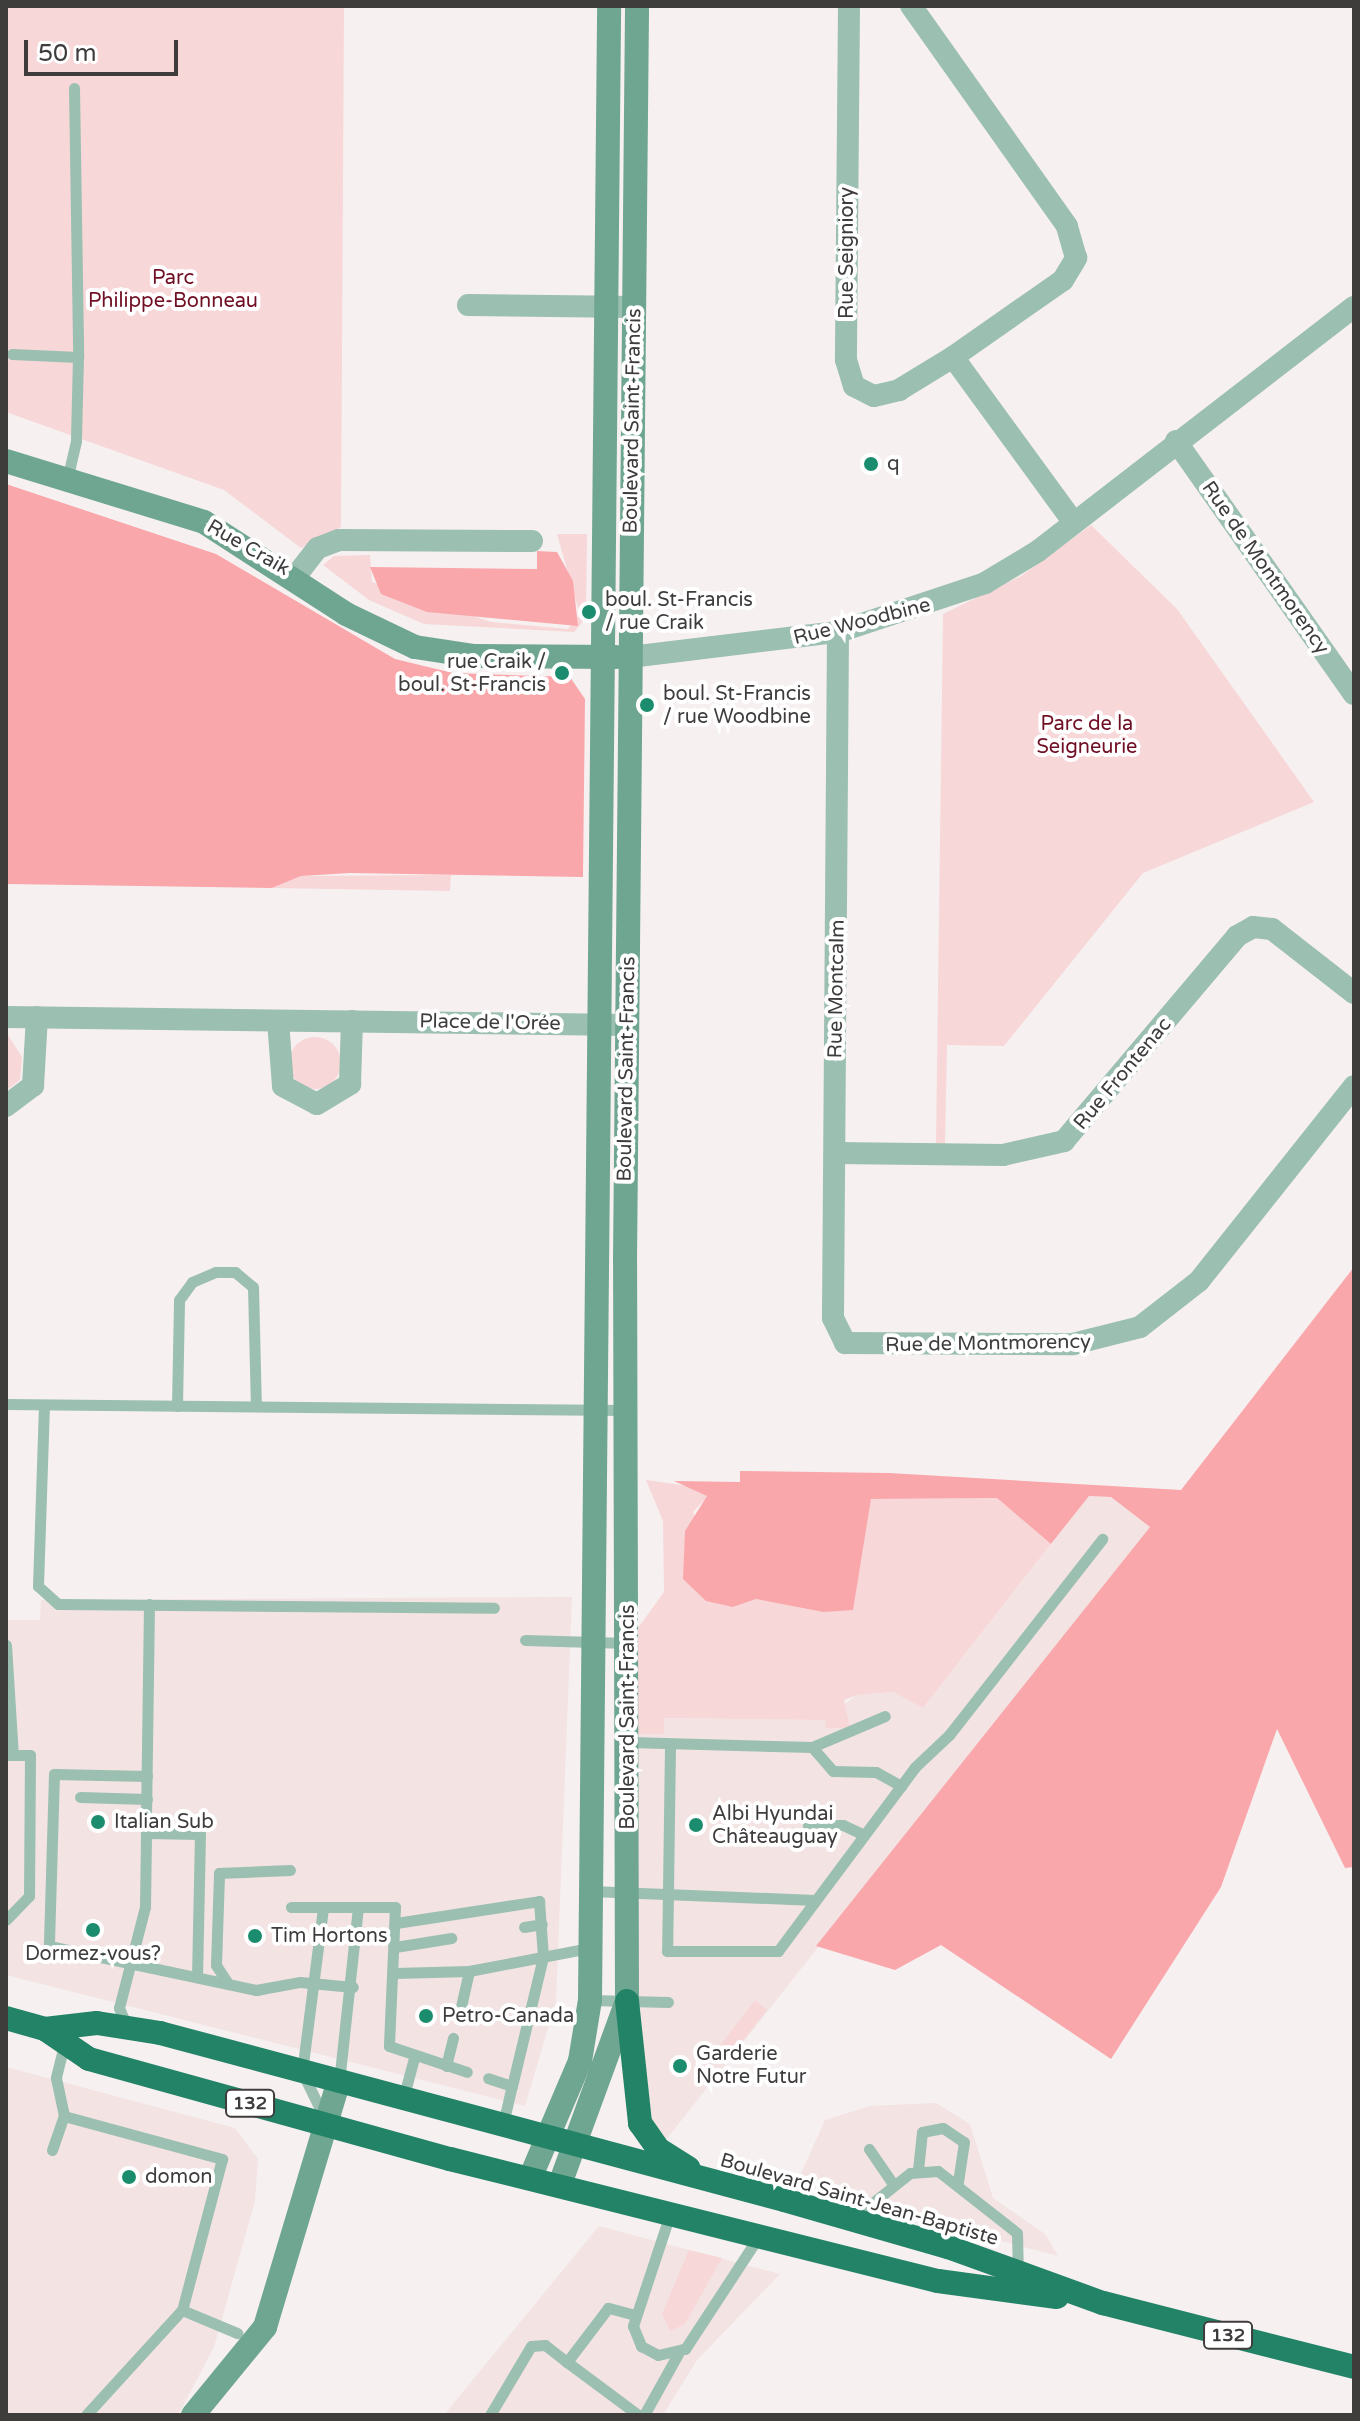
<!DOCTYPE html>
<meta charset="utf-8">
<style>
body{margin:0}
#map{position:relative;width:1360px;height:2421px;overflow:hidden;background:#f7f0f0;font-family:"Varela Round",sans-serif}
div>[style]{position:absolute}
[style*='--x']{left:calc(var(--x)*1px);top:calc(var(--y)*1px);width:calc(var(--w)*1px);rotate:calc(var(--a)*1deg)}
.built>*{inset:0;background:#f3e3e3}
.green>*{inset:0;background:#f7d7d8}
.round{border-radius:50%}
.forest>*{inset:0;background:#faa7ab}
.lane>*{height:11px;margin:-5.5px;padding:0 5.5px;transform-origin:5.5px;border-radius:5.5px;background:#9bbfb1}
.street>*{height:22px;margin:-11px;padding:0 11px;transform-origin:11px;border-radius:11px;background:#9bbfb1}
.secondary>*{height:24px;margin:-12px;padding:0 12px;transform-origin:12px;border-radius:12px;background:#6ea691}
.highway>*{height:24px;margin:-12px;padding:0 12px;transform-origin:12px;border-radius:12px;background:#228367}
.dots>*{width:22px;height:22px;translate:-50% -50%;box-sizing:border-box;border:4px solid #fff;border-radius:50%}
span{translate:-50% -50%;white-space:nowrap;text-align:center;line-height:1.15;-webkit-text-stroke:8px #fff;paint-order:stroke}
.shield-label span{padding:2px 6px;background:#fff;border:2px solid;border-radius:6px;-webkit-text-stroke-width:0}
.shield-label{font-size:18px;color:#3f3c3c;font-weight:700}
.street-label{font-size:20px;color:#3f3c3c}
.park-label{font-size:20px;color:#700f23}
.poi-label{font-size:20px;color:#3f3c3c}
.left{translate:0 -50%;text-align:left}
.right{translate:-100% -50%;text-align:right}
.frame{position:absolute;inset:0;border:8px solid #3f3c3c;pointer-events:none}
.scale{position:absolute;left:24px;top:40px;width:154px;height:36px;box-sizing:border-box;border:4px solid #3f3c3c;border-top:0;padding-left:10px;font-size:24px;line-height:28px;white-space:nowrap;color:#3f3c3c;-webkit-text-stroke:6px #fff;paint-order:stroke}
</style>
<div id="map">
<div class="built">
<div style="clip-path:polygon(1089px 1496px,1111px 1497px,1150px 1527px,665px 2141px,652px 2125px,634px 1986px,638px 1718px,822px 1720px,857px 1695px,893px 1692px,923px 1708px)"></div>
<div style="clip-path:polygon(572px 1597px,556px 2001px,525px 2106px,6px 1975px,6px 1620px,40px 1620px,41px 1600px)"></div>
<div style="clip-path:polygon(6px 2067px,235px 2128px,258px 2159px,255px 2201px,214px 2347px,178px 2415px,6px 2415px)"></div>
<div style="clip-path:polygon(936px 2103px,970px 2124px,993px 2198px,1045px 2234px,1058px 2256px,795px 2187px,825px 2120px,870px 2106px)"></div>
<div style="clip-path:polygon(599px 2226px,780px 2274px,697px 2360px,663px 2415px,444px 2415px)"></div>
</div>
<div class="green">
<div style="clip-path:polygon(6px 6px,344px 6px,341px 527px,301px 548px,224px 490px,6px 412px)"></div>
<div style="clip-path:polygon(1091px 525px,1177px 609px,1314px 802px,1143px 873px,1004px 1046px,947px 1045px,945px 1144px,936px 1144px,943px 614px,1021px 576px)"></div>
<div style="clip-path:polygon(557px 534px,587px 534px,586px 618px,574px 632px,424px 624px,369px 600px,323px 565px,334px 556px,370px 555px,372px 582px,491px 622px,568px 629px,580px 615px)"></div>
<div style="clip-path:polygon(451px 875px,450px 891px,272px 888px,301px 876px)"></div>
<div style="clip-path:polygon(6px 1032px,22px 1057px,20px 1080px,6px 1091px)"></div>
<div class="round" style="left:289px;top:1037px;width:52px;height:52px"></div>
<div style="clip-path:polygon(646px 1480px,702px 1488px,707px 1497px,693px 1512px,733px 1607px,756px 1599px,823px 1612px,871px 1499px,997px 1498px,1051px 1544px,923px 1708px,893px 1692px,857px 1695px,844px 1700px,850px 1728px,826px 1728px,825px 1720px,664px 1718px,664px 1734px,638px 1734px,638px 1628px,664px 1592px,663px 1521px)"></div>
<div style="clip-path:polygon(755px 2000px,767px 2010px,733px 2053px,721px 2044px)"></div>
<div style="clip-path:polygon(689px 2250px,722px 2258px,685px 2324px,670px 2331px,662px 2314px)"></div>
</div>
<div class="forest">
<div style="clip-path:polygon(6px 484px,216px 554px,395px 659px,453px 673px,570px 677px,585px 699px,583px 877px,350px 873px,301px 876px,272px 888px,6px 884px)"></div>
<div style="clip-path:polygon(537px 551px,557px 552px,573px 581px,578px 626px,427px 612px,381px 594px,370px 567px,537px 569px)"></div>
<div style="clip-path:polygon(1354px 1267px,1354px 1867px,1345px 1868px,1277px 1729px,1221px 1887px,1111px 2059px,941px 1945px,895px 1970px,816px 1946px,1150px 1527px,1111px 1497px,1089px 1496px,1051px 1544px,997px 1498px,871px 1499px,853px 1610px,823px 1612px,756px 1599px,733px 1607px,706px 1601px,683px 1579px,685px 1531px,707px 1496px,674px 1481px,740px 1482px,740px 1471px,889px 1473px,1181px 1490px)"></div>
</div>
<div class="lane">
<div style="--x:74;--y:88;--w:269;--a:89.1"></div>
<div style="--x:12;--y:354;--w:66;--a:2.6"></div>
<div style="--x:78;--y:357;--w:84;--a:91.4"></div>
<div style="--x:76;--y:441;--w:40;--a:103"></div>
<div style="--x:6;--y:1404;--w:619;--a:0.56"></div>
<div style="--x:44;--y:1405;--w:181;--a:91.9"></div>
<div style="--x:38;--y:1586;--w:27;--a:42"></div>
<div style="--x:58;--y:1604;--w:436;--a:0.5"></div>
<div style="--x:177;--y:1406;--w:106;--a:-88.9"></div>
<div style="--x:179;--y:1300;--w:22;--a:-54"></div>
<div style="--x:192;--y:1282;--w:25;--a:-23"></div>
<div style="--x:215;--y:1272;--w:20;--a:0"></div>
<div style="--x:235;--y:1272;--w:23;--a:40"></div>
<div style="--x:253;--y:1287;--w:119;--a:88.6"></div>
<div style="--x:149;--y:1604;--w:229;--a:90.8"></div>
<div style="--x:146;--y:1833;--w:54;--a:1.1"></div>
<div style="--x:200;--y:1834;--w:141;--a:91.2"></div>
<div style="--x:525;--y:1640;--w:103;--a:1.7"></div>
<div style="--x:6;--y:1645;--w:110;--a:86.4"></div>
<div style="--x:629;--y:1742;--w:183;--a:1.6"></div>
<div style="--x:812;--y:1747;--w:32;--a:49"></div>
<div style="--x:833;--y:1771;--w:43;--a:1.3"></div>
<div style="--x:876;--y:1772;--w:29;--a:29"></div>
<div style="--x:670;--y:1746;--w:205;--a:90.8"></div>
<div style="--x:667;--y:1951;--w:111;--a:0"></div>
<div style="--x:778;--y:1951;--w:229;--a:-53.3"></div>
<div style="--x:915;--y:1767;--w:47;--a:-43.3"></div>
<div style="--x:949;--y:1735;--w:249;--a:-52"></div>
<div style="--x:812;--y:1747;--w:79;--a:-23"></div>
<div style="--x:6;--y:1755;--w:24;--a:0"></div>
<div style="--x:30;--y:1755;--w:141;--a:90.4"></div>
<div style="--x:29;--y:1896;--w:33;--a:134"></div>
<div style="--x:147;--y:1776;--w:93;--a:-178.8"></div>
<div style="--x:54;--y:1774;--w:172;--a:91.7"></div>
<div style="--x:49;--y:1946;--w:212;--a:12"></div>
<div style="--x:256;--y:1990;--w:45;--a:-10.3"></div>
<div style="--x:300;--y:1982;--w:53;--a:5.4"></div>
<div style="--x:80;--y:1797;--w:67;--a:1.7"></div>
<div style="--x:808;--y:1825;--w:35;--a:0"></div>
<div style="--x:843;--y:1825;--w:23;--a:25"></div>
<div style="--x:591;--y:1891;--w:224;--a:2.3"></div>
<div style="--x:291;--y:1907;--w:104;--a:0"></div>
<div style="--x:395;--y:1907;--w:139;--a:92.5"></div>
<div style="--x:389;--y:2046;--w:82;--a:18.4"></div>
<div style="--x:323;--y:1908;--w:165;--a:97.3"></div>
<div style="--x:302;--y:2072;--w:50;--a:63.9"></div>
<div style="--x:396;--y:1923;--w:145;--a:-8.7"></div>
<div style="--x:539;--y:1901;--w:56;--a:85.9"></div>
<div style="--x:543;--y:1957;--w:133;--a:103.5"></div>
<div style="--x:512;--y:2086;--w:25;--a:-162"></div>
<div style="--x:524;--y:1927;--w:18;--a:-9"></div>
<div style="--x:395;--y:1947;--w:57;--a:-9.1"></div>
<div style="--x:395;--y:1973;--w:74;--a:-1.5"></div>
<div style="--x:469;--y:1971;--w:123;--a:-10.8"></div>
<div style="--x:227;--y:1982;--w:20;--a:-123"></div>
<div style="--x:216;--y:1965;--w:92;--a:-88.1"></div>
<div style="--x:219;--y:1873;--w:71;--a:-2.4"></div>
<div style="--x:590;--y:2000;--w:78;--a:1.5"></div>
<div style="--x:460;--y:2011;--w:41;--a:-77.3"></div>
<div style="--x:127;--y:2026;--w:20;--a:-114"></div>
<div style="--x:119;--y:2008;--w:104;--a:-75.6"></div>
<div style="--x:145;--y:1907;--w:74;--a:-89.2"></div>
<div style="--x:65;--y:2041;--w:38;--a:104"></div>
<div style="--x:56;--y:2078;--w:39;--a:78"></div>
<div style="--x:64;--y:2116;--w:164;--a:15.2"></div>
<div style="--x:222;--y:2159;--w:156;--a:104.8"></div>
<div style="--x:182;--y:2310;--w:60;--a:22.7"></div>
<div style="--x:446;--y:2066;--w:29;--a:-76"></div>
<div style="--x:339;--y:2082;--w:175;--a:-83.8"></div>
<div style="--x:403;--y:2099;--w:42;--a:-75"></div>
<div style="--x:503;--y:2124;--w:39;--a:-77"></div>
<div style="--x:869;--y:2149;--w:42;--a:55.6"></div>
<div style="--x:52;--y:2150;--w:36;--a:-71"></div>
<div style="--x:918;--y:2170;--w:38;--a:-84"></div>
<div style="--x:922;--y:2132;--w:21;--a:-11"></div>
<div style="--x:943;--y:2128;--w:25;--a:34"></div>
<div style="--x:964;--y:2142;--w:40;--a:98.5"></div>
<div style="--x:669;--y:2217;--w:115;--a:108.3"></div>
<div style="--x:633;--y:2326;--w:22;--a:68"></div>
<div style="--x:641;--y:2346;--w:19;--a:28"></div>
<div style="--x:658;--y:2355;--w:28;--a:-13"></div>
<div style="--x:685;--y:2349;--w:131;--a:-56.8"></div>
<div style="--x:851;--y:2220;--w:75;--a:-38.5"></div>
<div style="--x:910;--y:2173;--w:28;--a:-4"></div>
<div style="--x:938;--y:2171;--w:100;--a:38.1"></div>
<div style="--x:1017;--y:2233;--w:43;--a:88.7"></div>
<div style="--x:635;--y:2315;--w:28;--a:-165"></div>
<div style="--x:608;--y:2308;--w:68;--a:127.2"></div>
<div style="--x:567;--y:2362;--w:89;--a:36.7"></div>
<div style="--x:86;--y:2415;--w:142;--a:-47.6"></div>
<div style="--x:490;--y:2415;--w:80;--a:-59.3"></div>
<div style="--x:531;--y:2346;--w:14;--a:-4"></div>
<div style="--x:545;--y:2345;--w:28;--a:38"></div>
<div style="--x:644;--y:2415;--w:70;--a:-60.9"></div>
</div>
<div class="street">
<div style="--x:849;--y:6;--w:354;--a:90.5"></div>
<div style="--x:846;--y:360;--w:27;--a:73"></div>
<div style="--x:854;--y:386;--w:22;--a:27"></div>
<div style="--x:874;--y:396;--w:26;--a:-13"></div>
<div style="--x:899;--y:390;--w:63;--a:-31.4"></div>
<div style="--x:953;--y:357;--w:134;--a:-35"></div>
<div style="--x:1063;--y:280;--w:26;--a:-59"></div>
<div style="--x:1076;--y:258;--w:33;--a:-106"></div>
<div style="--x:1067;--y:226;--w:270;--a:-125.3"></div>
<div style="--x:468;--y:305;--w:166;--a:0.7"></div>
<div style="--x:953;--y:357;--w:205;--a:53.9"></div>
<div style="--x:1176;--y:441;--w:309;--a:54.9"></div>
<div style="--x:295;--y:577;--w:37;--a:-52"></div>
<div style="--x:318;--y:548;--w:22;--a:-21"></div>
<div style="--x:339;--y:540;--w:193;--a:0.3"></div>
<div style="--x:838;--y:632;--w:686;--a:90.42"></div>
<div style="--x:833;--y:1318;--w:28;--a:64"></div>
<div style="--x:845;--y:1343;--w:228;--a:0.3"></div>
<div style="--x:1073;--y:1344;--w:69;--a:-14.2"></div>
<div style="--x:1140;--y:1327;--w:75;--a:-37.9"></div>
<div style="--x:1199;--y:1281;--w:249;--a:-51.5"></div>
<div style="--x:630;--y:657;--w:209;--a:-6.9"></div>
<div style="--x:838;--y:632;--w:155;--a:-18.4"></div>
<div style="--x:985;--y:583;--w:62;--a:-31.1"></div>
<div style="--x:1038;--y:551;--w:399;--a:-37.7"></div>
<div style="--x:6;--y:1017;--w:621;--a:0.74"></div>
<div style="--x:278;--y:1021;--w:65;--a:85.6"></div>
<div style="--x:283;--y:1086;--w:38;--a:28"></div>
<div style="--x:317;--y:1104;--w:39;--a:-31"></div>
<div style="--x:350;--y:1084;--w:63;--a:-88.2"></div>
<div style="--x:6;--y:1106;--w:34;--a:-37"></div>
<div style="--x:33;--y:1086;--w:69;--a:-86.7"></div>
<div style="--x:835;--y:1153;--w:168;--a:0.7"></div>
<div style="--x:1003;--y:1155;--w:63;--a:-12.9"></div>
<div style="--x:1064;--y:1141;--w:268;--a:-49.8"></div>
<div style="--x:1237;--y:936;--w:18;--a:-29"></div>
<div style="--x:1253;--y:927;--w:19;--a:6"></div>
<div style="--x:1272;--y:929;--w:104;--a:38"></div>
</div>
<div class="secondary">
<div style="--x:6;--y:461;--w:207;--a:17.1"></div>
<div style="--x:204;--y:522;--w:169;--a:32.9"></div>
<div style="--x:346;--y:614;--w:76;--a:25.6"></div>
<div style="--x:415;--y:647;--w:60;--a:8.7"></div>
<div style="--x:474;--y:656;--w:142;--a:0.4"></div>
<div style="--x:531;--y:2176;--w:125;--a:-66.9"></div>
<div style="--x:580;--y:2061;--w:62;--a:-80.7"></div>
<div style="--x:590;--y:2000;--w:1994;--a:-89.45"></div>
<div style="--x:560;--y:2184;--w:195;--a:-69.9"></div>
<div style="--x:627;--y:2001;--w:741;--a:-90.15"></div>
<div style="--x:625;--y:1260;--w:1254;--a:-89.45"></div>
<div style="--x:193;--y:2415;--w:114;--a:-50.7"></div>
<div style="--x:265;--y:2327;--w:255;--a:-73.3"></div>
</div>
<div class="highway">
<div style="--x:627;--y:2001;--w:123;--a:83.9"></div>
<div style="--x:640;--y:2123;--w:32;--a:55"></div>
<div style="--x:658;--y:2149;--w:36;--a:32"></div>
<div style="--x:6;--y:2018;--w:41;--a:15.8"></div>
<div style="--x:45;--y:2029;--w:53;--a:34.3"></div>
<div style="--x:89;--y:2059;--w:375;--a:15.5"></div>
<div style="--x:450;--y:2159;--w:503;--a:14.04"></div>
<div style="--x:938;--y:2281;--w:120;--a:7.7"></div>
<div style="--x:45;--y:2029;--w:52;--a:-6.6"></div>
<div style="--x:97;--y:2023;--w:64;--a:9"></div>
<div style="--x:160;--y:2033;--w:646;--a:14.98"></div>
<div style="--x:784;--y:2200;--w:171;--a:16"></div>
<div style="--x:948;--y:2247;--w:165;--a:19.9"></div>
<div style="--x:1103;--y:2303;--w:259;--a:14.3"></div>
</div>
<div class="dots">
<div style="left:871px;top:464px;background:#1b8d6e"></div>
<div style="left:589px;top:612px;background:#1b8d6e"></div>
<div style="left:562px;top:673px;background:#1b8d6e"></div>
<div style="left:647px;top:705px;background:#1b8d6e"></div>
<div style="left:98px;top:1822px;background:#1b8d6e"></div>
<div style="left:696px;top:1825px;background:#1b8d6e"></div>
<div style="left:93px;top:1930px;background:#1b8d6e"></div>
<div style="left:255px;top:1936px;background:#1b8d6e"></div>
<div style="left:426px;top:2016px;background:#1b8d6e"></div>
<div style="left:680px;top:2066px;background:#1b8d6e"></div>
<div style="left:129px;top:2177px;background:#1b8d6e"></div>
</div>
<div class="shield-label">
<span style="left:250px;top:2103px">132</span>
<span style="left:1228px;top:2335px">132</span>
</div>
<div class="street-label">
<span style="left:847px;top:253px;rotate:-90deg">Rue Seigniory</span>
<span style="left:633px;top:421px;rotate:-89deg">Boulevard Saint-Francis</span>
<span style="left:248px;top:548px;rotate:30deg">Rue Craik</span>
<span style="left:1265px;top:568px;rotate:55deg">Rue de Montmorency</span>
<span style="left:862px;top:622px;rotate:-14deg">Rue Woodbine</span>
<span style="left:837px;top:989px;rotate:-89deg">Rue Montcalm</span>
<span style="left:490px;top:1023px;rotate:1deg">Place de l'Orée</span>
<span style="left:627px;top:1069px;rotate:-89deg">Boulevard Saint-Francis</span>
<span style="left:1123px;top:1074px;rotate:-50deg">Rue Frontenac</span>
<span style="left:988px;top:1344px;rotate:-1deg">Rue de Montmorency</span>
<span style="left:628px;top:1717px;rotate:-90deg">Boulevard Saint-Francis</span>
<span style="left:859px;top:2200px;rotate:16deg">Boulevard Saint-Jean-Baptiste</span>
</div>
<div class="park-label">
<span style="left:173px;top:290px">Parc<br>Philippe-Bonneau</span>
<span style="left:1087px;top:736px">Parc de la<br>Seigneurie</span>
</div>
<div class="poi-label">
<span class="left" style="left:887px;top:464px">q</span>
<span class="left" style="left:605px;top:612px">boul. St-Francis<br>/ rue Craik</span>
<span class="right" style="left:546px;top:674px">rue Craik /<br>boul. St-Francis</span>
<span class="left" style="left:663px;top:706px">boul. St-Francis<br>/ rue Woodbine</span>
<span class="left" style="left:712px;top:1826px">Albi Hyundai<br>Châteauguay</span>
<span class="left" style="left:114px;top:1822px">Italian Sub</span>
<span class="left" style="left:271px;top:1936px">Tim Hortons</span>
<span style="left:93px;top:1954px">Dormez-vous?</span>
<span class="left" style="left:442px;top:2016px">Petro-Canada</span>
<span class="left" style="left:696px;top:2066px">Garderie<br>Notre Futur</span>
<span class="left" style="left:145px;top:2177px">domon</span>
</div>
<div class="frame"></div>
<div class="scale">50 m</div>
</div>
